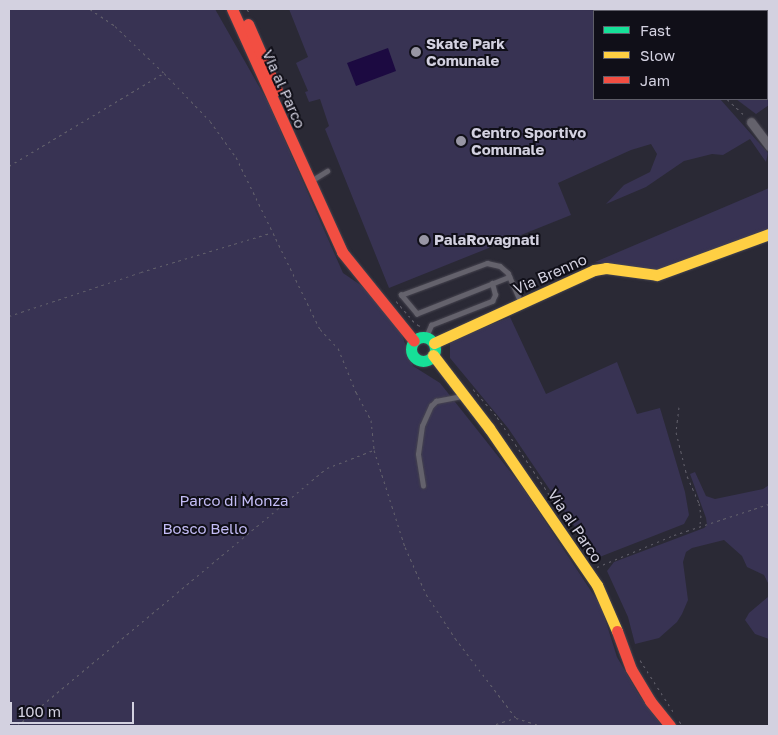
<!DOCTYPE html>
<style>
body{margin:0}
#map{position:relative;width:778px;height:735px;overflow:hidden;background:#2a2935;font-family:"Golos Text",sans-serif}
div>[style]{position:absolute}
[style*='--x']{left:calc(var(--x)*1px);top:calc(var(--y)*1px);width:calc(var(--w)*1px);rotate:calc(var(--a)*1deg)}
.green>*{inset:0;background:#383353}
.water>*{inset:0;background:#1c0a41}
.path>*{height:1px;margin-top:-0.5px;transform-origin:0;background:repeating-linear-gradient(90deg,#62606b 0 2.5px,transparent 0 6.5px)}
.roads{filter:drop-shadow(0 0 1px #46444f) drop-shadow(0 0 1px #46444f)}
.lane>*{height:4.5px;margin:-2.25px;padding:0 2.25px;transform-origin:2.25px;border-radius:2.25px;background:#64626c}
.street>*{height:9px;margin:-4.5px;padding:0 4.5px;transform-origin:4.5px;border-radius:4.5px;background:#64626c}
.fast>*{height:11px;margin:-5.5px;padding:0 5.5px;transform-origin:5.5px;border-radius:5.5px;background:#16e098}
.fast>.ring{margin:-5.5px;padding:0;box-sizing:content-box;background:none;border:11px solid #16e098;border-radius:50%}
.slow>*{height:11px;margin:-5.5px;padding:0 5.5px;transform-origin:5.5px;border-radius:5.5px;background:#ffcf43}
.jam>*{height:11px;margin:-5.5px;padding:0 5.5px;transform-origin:5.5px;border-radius:5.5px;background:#f24e42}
.dots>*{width:14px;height:14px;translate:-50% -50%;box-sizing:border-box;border:2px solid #100f18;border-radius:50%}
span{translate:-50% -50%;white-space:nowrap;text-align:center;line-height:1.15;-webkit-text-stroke:4px #100f18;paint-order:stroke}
.poi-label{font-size:15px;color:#d3d1e0;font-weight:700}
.left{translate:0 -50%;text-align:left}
.street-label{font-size:15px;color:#d3d1e0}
.park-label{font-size:15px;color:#c4bdf6}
.frame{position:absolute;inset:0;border:10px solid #d3d1e0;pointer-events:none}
.legend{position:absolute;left:593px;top:10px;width:175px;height:90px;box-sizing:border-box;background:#100f18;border:1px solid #5e5d68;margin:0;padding:6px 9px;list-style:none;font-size:15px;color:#d3d1e0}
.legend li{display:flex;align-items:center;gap:10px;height:25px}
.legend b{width:25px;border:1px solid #5e5d68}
.scale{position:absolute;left:10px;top:702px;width:124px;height:22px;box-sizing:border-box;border:2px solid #d3d1e0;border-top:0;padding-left:6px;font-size:15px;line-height:18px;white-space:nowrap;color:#d3d1e0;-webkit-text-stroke:4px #100f18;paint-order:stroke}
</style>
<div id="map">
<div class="green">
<div style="clip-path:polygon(9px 9px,215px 9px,268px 102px,343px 273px,362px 286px,400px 329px,413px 366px,440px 383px,521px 485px,601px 606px,617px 657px,639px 695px,662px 726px,9px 726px)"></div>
<div style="clip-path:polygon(289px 9px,653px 9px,654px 11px,594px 11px,594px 99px,720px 99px,768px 153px,766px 162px,750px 139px,723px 155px,712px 154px,684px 161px,646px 187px,606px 204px,624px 185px,650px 172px,657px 154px,651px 144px,631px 150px,558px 183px,571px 215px,389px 288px,325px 129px,329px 126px,320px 99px,309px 102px,305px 92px,308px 91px,296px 63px,308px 57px)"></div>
<div style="clip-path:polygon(742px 9px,769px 9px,769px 105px,756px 114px,736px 99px,767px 99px,767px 11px,743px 11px)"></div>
<div style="clip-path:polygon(769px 188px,769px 229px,659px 270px,595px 262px)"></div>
<div style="clip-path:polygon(510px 317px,546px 394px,617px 362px,637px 414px,660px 408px,685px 492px,689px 515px,684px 524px,597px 558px,594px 555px,508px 428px,450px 358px,450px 341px)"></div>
<div style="clip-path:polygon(695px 472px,706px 496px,715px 499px,763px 489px,769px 485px,769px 585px,764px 575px,747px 567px,742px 556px,724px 540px,692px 548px,686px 552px,683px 562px,688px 600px,682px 614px,677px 622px,659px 638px,635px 644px,628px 617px,607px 571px,614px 562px,704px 528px,707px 525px,706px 518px,690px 474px)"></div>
<div style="clip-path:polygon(769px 592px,769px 639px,755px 634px,745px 620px,749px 613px,768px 597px)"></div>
</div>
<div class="water">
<div style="clip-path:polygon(388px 48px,396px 71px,356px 86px,347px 63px)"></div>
</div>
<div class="path">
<div style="--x:90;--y:9;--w:30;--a:34"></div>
<div style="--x:115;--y:26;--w:68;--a:43.8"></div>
<div style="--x:164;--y:73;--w:66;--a:46.2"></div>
<div style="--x:210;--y:121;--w:44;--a:54.2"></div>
<div style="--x:236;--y:157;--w:191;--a:64"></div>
<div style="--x:320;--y:329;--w:26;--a:47"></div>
<div style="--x:338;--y:348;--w:48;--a:67.8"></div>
<div style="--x:356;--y:392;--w:32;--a:62"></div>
<div style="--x:371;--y:420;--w:30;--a:84"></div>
<div style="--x:374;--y:450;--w:102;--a:72.3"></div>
<div style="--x:405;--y:547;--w:51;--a:65.9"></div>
<div style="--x:426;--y:594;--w:53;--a:56.6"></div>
<div style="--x:455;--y:638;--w:101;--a:52.7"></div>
<div style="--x:516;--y:718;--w:28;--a:17"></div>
<div style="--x:247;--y:9;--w:6;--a:59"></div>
<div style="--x:657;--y:9;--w:3;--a:45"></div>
<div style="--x:284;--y:97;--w:13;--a:63"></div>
<div style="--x:727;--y:99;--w:23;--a:43"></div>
<div style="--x:9;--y:166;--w:181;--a:-31"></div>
<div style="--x:396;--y:301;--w:21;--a:49"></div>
<div style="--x:9;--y:316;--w:139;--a:-18.4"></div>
<div style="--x:141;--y:272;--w:135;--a:-16.8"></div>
<div style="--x:412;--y:320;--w:8;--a:40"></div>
<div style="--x:418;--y:325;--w:5;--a:22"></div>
<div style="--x:473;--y:389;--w:37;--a:49"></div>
<div style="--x:497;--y:417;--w:166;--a:56"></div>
<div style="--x:679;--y:407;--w:25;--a:97"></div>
<div style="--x:676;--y:432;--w:45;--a:76"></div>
<div style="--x:687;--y:476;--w:30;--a:66"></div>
<div style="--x:699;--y:503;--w:12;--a:81"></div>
<div style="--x:701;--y:515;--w:10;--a:96"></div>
<div style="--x:597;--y:567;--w:83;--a:-22.6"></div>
<div style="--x:674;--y:535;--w:100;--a:-18.1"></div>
<div style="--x:640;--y:660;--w:63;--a:57.3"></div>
<div style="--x:679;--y:721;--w:6;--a:51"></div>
<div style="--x:17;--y:726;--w:403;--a:-39.8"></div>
<div style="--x:327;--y:468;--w:50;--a:-21"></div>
<div style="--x:490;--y:726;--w:26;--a:-18"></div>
</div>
<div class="roads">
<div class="lane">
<div style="--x:311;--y:181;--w:19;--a:-32"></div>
<div style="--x:510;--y:277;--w:100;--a:158.3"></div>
<div style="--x:417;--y:314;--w:25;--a:-130"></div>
<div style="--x:401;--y:295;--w:92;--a:-20.4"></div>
<div style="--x:487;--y:263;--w:13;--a:13"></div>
<div style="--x:500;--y:266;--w:11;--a:41"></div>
<div style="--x:508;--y:273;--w:32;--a:66"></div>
<div style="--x:426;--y:337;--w:13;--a:-67"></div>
<div style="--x:431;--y:325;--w:66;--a:-21.5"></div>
<div style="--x:492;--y:301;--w:7;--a:-63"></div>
<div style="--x:495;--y:295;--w:12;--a:-104"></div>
<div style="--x:423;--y:486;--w:32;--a:-99"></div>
<div style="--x:418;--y:454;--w:28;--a:-82"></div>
<div style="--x:422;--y:426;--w:22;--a:-66"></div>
<div style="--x:431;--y:406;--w:7;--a:-45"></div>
<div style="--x:436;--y:401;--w:26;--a:-11"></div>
</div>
<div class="street">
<div style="--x:751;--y:122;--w:30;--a:53"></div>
</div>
<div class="fast">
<div class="ring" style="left:411px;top:337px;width:13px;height:13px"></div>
</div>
<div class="slow">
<div style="--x:434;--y:343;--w:176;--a:-24.5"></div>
<div style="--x:594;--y:270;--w:12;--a:-9"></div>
<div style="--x:606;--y:268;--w:51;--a:7.8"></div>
<div style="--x:657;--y:275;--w:119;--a:-20.1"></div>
<div style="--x:433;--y:355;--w:92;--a:52.5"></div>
<div style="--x:489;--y:428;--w:191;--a:55.5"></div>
<div style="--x:597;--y:585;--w:50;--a:66.5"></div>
</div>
<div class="jam">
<div style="--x:232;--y:9;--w:267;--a:65.6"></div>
<div style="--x:342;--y:252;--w:114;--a:51"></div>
<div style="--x:248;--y:24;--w:72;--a:66.3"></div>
<div style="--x:617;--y:631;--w:40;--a:69.8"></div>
<div style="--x:631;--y:669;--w:37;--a:59"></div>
<div style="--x:650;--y:701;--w:32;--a:51"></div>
</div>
</div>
<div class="dots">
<div style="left:416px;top:52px;background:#9896a4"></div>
<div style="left:461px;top:141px;background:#9896a4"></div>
<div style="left:424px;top:240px;background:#9896a4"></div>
</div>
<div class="poi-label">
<span class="left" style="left:426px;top:52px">Skate Park<br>Comunale</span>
<span class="left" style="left:471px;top:141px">Centro Sportivo<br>Comunale</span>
<span class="left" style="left:434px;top:240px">PalaRovagnati</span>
</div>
<div class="street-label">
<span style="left:284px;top:89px;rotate:66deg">Via al Parco</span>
<span style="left:550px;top:274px;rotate:-24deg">Via Brenno</span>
<span style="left:575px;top:526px;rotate:56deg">Via al Parco</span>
</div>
<div class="park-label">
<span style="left:234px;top:501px">Parco di Monza</span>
<span style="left:205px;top:529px">Bosco Bello</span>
</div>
<div class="frame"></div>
<ul class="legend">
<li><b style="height:6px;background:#16e098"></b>Fast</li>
<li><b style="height:6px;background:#ffcf43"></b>Slow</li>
<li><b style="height:6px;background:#f24e42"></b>Jam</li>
</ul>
<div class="scale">100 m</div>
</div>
